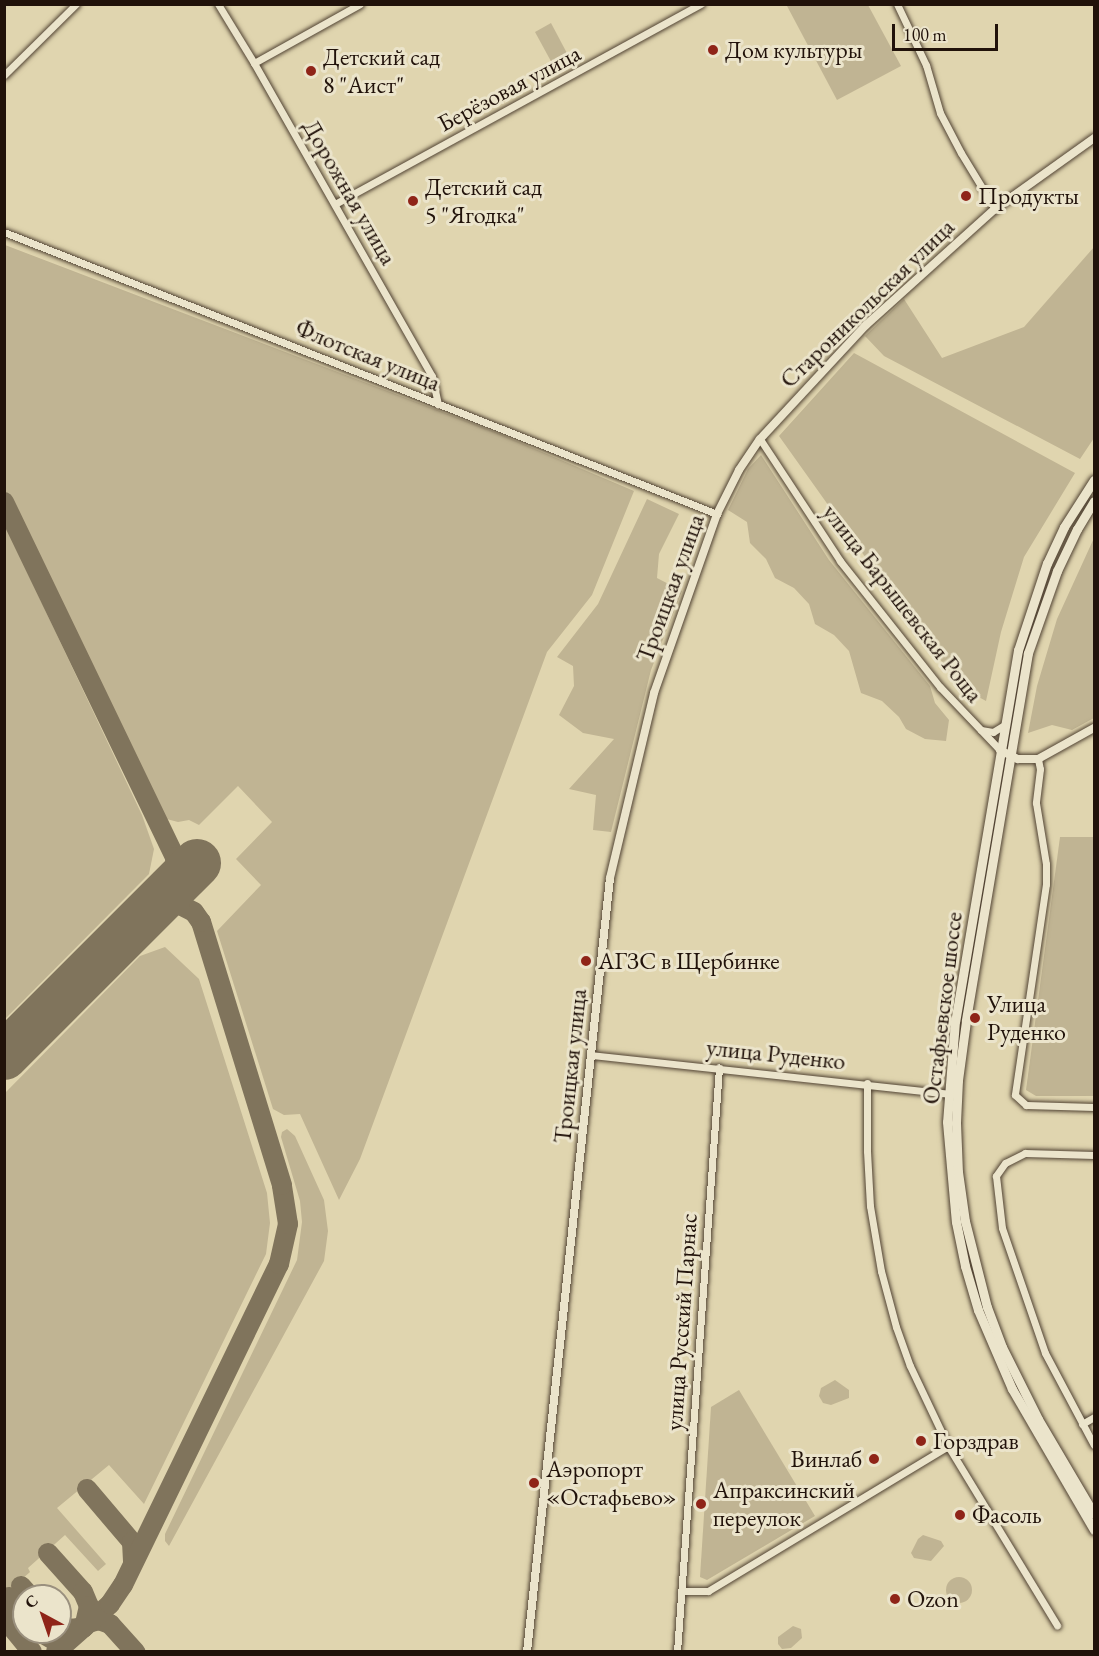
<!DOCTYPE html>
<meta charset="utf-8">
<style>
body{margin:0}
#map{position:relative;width:1099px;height:1656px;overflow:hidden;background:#e0d5af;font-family:"EB Garamond",serif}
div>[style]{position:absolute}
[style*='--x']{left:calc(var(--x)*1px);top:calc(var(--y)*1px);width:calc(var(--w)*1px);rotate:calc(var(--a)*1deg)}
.green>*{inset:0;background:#c0b493}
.round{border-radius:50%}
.taxiway>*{height:20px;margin:-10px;padding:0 10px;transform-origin:10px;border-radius:10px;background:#80745c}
.runway>*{height:48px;margin:-24px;padding:0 24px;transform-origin:24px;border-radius:24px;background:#80745c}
.roads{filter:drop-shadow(0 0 2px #514333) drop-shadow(0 0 2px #514333)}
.minor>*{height:7px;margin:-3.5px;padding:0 3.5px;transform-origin:3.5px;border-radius:3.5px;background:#ebe4cb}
.tertiary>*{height:8px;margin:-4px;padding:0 4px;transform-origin:4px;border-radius:4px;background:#ebe4cb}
.secondary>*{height:9px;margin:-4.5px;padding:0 4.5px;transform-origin:4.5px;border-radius:4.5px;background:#ebe4cb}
.dots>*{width:16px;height:16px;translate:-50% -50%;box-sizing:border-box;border:3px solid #ebe4cb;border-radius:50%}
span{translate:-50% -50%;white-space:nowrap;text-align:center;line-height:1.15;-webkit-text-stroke:6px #ebe4cb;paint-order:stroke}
.poi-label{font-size:24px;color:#21120a}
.left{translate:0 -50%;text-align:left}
.right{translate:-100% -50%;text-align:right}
.street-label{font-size:24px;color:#21120a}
.frame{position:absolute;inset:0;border:6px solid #21120a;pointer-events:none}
.north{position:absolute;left:12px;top:1584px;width:60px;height:60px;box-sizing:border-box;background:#ebe4cb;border:2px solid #9a907e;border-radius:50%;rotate:320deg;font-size:16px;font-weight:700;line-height:24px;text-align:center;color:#21120a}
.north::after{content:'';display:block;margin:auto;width:21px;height:27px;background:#8f2418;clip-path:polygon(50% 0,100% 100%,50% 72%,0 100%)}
.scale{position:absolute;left:892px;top:24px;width:106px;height:27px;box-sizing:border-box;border:3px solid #21120a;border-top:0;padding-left:8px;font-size:18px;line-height:21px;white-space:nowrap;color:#21120a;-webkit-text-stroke:4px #ebe4cb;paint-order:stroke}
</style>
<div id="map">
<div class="green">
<div style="clip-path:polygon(790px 4px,868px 5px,901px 66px,837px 100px,787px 6px)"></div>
<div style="clip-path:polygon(551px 23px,569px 57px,553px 65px,535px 32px)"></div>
<div style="clip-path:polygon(5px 245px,500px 434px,634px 491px,592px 595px,547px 652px,360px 1159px,339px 1200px,300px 1114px,284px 1115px,273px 1109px,217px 931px,261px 885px,236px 859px,272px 822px,238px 786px,199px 825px,189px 820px,178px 822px,159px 817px,5px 490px)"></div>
<div style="clip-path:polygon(1094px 247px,1094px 438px,1080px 459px,884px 356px,865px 336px,904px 299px,942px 358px,1024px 327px)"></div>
<div style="clip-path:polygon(854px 353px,1075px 473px,1024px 557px,1001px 632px,986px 701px,964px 689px,925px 641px,779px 436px)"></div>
<div style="clip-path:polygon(761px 455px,829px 560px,930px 686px,935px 703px,949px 720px,946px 741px,925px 739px,906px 729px,899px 717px,882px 701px,861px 693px,849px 651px,834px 635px,815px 624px,809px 604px,794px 588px,775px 578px,766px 559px,750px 543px,747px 522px,728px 510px,748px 469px)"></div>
<div style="clip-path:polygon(647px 499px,679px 514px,659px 554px,657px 578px,682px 591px,651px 670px,611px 832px,593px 830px,596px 795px,569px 789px,614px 739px,583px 733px,559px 715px,574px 686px,573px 666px,557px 657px,598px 604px)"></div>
<div style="clip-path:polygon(4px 523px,142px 815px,154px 849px,149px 874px,5px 1019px)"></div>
<div style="clip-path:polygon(1094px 538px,1094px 718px,1072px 730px,1052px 725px,1028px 733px,1037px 686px,1057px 619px)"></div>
<div style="clip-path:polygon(1060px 837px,1094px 837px,1094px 1096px,1036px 1096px,1026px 1090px)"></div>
<div style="clip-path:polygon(165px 947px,199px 979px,267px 1193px,270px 1223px,266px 1254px,144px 1504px,109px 1465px,57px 1508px,106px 1564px,98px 1571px,65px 1535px,28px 1568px,30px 1572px,5px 1594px,5px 1093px,140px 956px)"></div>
<div style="clip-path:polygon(287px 1129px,295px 1136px,324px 1200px,328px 1231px,324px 1261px,169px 1546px,165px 1541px,165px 1534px,297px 1260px,302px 1222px,300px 1201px,281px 1137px,282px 1132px)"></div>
<div style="clip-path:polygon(835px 1380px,849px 1390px,849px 1398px,831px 1405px,823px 1403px,819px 1396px,821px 1388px)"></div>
<div style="clip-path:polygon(739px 1390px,815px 1516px,707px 1580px,700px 1577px,711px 1407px)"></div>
<div style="clip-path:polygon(923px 1535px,941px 1541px,944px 1546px,931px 1561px,914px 1558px,911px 1553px,918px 1539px)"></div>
<div class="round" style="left:946px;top:1577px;width:26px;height:26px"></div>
<div style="clip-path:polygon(793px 1626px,801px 1629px,802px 1638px,791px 1648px,782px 1649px,778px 1644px,778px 1637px)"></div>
</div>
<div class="taxiway">
<div style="--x:4;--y:502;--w:394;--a:64.3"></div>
<div style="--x:175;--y:857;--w:26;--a:86"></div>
<div style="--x:87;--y:1489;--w:70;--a:49.7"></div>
<div style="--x:132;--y:1542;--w:20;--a:87"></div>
<div style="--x:48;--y:1553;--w:52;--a:48.1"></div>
<div style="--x:83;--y:1592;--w:15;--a:67"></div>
<div style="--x:89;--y:1606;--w:22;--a:103"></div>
<div style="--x:84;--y:1627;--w:12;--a:171"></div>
<div style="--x:72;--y:1629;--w:12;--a:-166"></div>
<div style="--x:21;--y:1586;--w:13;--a:48"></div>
<div style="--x:9;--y:1597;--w:23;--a:49"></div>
<div style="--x:4;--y:1618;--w:44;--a:50.5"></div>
<div style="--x:88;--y:1623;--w:11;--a:-15"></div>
<div style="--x:99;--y:1620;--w:12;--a:20"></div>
<div style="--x:110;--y:1624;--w:38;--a:48"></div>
<div style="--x:40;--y:1632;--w:16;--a:30"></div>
<div style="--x:54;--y:1640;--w:19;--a:-12"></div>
<div style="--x:56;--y:1652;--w:72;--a:-41.6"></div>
<div style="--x:110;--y:1604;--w:23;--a:-56"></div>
<div style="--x:123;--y:1585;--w:357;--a:-64.1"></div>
<div style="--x:279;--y:1264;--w:41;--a:-77.3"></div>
<div style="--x:288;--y:1224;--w:39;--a:-99"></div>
<div style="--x:282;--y:1185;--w:275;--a:-107.1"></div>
<div style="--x:201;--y:922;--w:12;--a:-125"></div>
<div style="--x:194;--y:912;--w:16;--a:-153"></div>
<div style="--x:180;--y:905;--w:20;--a:180"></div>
<div style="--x:160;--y:905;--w:11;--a:153"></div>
</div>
<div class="runway">
<div style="--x:4;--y:1056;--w:273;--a:-45"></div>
</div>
<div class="roads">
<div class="minor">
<div style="--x:218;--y:4;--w:69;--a:58.6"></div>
<div style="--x:254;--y:63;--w:360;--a:60.4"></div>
<div style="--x:432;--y:376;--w:29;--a:78"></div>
<div style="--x:897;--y:4;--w:68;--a:64.6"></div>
<div style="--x:926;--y:65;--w:50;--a:73.7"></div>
<div style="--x:940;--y:113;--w:45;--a:62.3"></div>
<div style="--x:961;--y:153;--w:66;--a:58.7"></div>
<div style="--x:254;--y:63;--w:121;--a:-29.1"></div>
<div style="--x:4;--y:75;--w:101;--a:-44.6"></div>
<div style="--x:335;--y:204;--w:417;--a:-28.7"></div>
<div style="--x:4;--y:232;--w:767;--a:21.58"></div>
<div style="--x:760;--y:439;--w:146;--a:56.7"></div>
<div style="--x:840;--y:561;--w:161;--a:51.6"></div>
<div style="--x:940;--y:687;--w:87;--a:46.4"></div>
<div style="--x:981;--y:730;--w:12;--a:9"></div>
<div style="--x:993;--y:732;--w:13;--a:-32"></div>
<div style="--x:1038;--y:759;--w:10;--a:79"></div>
<div style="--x:1040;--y:769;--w:34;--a:97"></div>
<div style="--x:1036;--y:803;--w:62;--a:80.7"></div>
<div style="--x:1046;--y:864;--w:20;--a:90"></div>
<div style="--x:1046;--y:884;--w:213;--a:98.4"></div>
<div style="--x:1015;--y:1095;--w:15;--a:42"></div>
<div style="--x:1026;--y:1105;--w:68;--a:1.7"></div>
<div style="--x:591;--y:1055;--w:363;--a:6.2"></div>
<div style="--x:867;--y:1083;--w:68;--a:90"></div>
<div style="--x:867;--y:1151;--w:55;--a:86.9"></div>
<div style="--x:870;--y:1206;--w:66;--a:80.4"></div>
<div style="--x:881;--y:1271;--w:58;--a:75"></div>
<div style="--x:896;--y:1327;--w:41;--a:70.3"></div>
<div style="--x:910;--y:1366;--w:89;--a:64.6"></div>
<div style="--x:948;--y:1446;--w:210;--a:58.7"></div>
<div style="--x:1094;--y:1155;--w:69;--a:-178.3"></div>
<div style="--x:1025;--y:1153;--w:22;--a:153"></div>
<div style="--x:1005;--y:1163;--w:16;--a:125"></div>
<div style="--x:996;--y:1176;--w:52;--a:83.4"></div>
<div style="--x:1002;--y:1228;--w:132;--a:71"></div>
<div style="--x:1045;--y:1353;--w:104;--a:62"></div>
<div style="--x:1082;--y:1424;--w:14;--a:-30"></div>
<div style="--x:682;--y:1591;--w:26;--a:0"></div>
<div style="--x:708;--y:1591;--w:280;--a:-31.1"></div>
<div style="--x:677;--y:1652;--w:586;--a:-85.89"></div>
</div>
<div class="tertiary">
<div style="--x:1000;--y:750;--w:20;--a:27"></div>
<div style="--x:1018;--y:759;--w:20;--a:0"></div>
<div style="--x:1038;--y:759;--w:64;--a:-29"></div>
<div style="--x:527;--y:1652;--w:778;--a:-83.88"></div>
<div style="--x:610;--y:878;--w:190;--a:-76.6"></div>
<div style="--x:654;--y:693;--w:190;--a:-70.6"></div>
<div style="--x:717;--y:514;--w:49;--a:-63.4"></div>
<div style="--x:739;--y:470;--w:37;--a:-56"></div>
<div style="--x:760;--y:439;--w:156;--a:-47.1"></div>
<div style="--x:866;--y:325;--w:173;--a:-42"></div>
<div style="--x:995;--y:209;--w:122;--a:-35.6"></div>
</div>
<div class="secondary">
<div style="--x:1094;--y:480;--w:56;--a:122.6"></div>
<div style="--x:1064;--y:527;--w:40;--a:115"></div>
<div style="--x:1047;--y:563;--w:92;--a:108.4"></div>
<div style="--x:1018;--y:650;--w:376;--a:99.6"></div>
<div style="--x:955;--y:1021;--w:101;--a:94.5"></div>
<div style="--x:947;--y:1122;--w:100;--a:84.9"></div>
<div style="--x:956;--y:1222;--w:45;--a:78.4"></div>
<div style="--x:965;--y:1266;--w:46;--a:73.5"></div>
<div style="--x:978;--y:1310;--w:86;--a:66.7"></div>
<div style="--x:1012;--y:1389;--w:163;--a:59.8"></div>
<div style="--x:1094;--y:501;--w:33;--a:121"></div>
<div style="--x:1077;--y:529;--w:47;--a:115.5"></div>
<div style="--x:1057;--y:571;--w:87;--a:109.5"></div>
<div style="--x:1028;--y:653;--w:373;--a:99.6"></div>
<div style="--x:966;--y:1021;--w:60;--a:97.7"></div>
<div style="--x:958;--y:1080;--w:43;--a:92.7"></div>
<div style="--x:956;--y:1123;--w:49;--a:87.7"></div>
<div style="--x:958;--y:1172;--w:49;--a:81.9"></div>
<div style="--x:965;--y:1221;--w:89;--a:75.7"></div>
<div style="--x:987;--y:1307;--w:43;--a:69.4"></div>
<div style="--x:1002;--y:1347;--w:80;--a:63.4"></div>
<div style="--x:1038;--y:1419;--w:110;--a:59.5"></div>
</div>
</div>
<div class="dots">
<div style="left:713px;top:50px;background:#8f2418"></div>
<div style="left:311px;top:71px;background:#8f2418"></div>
<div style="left:966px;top:196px;background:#8f2418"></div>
<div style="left:413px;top:201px;background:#8f2418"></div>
<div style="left:586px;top:961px;background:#8f2418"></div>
<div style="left:975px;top:1018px;background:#8f2418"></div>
<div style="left:921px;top:1441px;background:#8f2418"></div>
<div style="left:874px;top:1459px;background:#8f2418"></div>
<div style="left:534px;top:1483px;background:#8f2418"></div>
<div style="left:701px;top:1504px;background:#8f2418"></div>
<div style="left:960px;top:1515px;background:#8f2418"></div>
<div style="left:895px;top:1599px;background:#8f2418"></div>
</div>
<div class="poi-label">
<span class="left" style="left:725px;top:50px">Дом культуры</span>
<span class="left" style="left:323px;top:71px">Детский сад<br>8 "Аист"</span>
<span class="left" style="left:425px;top:201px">Детский сад<br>5 "Ягодка"</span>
<span class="left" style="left:978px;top:196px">Продукты</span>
<span class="left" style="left:598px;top:961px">АГЗС в Щербинке</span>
<span class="left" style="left:987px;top:1018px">Улица<br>Руденко</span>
<span class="left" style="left:933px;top:1441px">Горздрав</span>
<span class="right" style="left:862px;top:1459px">Винлаб</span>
<span class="left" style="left:546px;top:1483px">Аэропорт<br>«Остафьево»</span>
<span class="left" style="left:713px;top:1504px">Апраксинский<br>переулок</span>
<span class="left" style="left:972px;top:1515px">Фасоль</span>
<span class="left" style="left:907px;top:1599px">Ozon</span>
</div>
<div class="street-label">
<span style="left:509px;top:88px;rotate:-28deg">Берёзовая улица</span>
<span style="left:350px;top:192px;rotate:60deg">Дорожная улица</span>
<span style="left:867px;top:303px;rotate:-44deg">Староникольская улица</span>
<span style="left:368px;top:355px;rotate:22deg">Флотская улица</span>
<span style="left:670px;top:588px;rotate:-70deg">Троицкая улица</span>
<span style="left:903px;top:603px;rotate:52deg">улица Барышевская Роща</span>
<span style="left:942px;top:1008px;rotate:-83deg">Остафьевское шоссе</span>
<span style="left:776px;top:1054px;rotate:6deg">улица Руденко</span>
<span style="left:570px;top:1066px;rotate:-84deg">Троицкая улица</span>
<span style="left:681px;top:1322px;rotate:-86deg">улица Русский Парнас</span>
</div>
<div class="frame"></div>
<div class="north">С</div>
<div class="scale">100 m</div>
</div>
